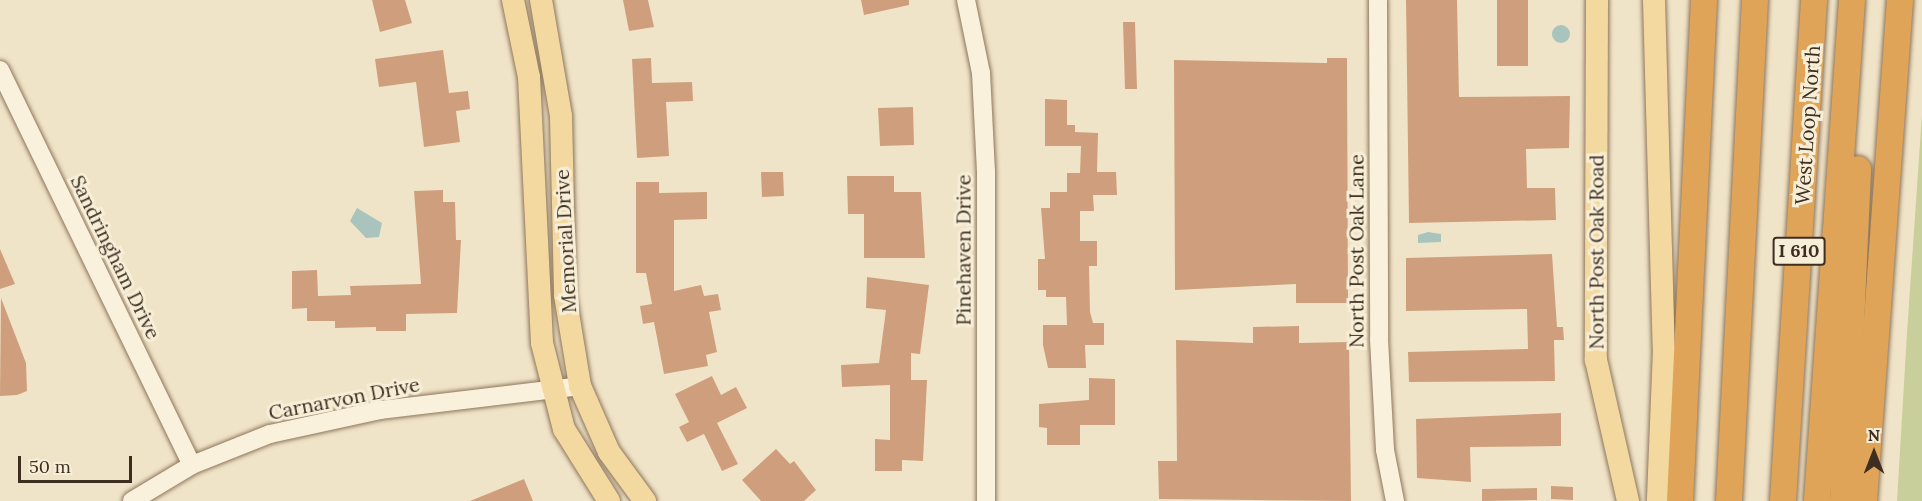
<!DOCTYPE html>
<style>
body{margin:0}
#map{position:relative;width:1922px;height:501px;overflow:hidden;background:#f0e4c8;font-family:Lora,serif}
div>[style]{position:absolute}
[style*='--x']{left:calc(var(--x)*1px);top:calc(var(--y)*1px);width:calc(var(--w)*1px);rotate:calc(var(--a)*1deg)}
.green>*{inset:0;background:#c9cf9b}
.water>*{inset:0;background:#a9c4bc}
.round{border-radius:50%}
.building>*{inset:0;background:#cf9f7d}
.roads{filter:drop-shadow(0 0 2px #8d765c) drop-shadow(0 0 2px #8d765c)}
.minor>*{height:18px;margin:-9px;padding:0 9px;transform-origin:9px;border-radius:9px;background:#faf1dc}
.major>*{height:22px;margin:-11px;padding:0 11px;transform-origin:11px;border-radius:11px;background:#f3d9a0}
.highway>*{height:26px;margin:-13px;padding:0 13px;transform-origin:13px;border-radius:13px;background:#e0a458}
span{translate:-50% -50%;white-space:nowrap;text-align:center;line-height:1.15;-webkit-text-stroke:6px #f7eed8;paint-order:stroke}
.shield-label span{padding:2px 4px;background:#f7eed8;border:2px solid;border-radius:4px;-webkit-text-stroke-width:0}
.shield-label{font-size:18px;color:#3d2e20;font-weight:700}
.street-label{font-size:20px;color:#3d2e20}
.north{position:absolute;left:1844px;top:423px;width:60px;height:60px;-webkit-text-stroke:4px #f7eed8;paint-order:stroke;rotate:0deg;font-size:16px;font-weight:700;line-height:24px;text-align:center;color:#3d2e20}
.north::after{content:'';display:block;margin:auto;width:21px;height:27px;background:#3d2e20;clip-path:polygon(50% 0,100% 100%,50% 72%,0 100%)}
.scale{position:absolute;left:18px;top:456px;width:114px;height:27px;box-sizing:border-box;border:3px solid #3d2e20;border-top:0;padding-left:8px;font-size:18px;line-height:21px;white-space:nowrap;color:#3d2e20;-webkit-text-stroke:4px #f7eed8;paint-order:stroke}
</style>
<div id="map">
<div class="green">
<div style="clip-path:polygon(1922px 114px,1922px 501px,1897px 501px,1907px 333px)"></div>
</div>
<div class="water">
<div class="round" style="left:1552px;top:25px;width:18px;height:18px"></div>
<div style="clip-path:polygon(357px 208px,382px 223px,379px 237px,366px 238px,350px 221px)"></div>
<div style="clip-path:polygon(1428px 232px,1441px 234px,1441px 242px,1418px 243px,1418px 235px)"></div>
</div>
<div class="building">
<div style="clip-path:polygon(372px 0,405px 0,412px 23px,380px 32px)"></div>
<div style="clip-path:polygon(623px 0,648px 0,654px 27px,629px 31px)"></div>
<div style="clip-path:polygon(861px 0,909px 0,909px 5px,864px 15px)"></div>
<div style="clip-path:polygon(1406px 0,1457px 0,1459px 97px,1570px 96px,1569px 148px,1526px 149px,1527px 188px,1555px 188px,1556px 220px,1409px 223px)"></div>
<div style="clip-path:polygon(1497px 0,1528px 0,1528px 66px,1497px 66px)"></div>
<div style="clip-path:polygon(1123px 22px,1135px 22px,1137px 89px,1125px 89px)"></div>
<div style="clip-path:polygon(443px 50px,449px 93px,468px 91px,470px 109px,456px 111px,460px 142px,424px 147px,416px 82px,379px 87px,375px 59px)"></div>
<div style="clip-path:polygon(651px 58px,652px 83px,692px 82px,693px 101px,666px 102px,669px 156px,637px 158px,632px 59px)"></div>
<div style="clip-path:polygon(1327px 58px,1347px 58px,1348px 303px,1296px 303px,1296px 284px,1175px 290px,1174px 60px,1327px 63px)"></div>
<div style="clip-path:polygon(1045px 99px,1067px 100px,1067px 125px,1075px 125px,1075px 132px,1098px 133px,1097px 172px,1116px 172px,1117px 195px,1093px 195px,1094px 211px,1080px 211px,1080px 241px,1097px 241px,1097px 266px,1089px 266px,1090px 312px,1093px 323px,1104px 323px,1104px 345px,1085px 345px,1086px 368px,1048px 368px,1043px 345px,1043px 325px,1067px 325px,1066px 297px,1046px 297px,1046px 290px,1038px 290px,1038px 259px,1045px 259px,1041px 208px,1050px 208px,1050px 192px,1067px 192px,1067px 173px,1080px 173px,1081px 146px,1045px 146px)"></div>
<div style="clip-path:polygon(913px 107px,914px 145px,880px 146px,878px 108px)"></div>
<div style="clip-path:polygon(761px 172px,783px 172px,784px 196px,762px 197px)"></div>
<div style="clip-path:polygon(847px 176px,894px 176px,894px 192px,921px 192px,925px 258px,864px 258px,864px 214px,848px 214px)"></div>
<div style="clip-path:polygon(636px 182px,659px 182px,659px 193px,707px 192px,707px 219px,674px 220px,674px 291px,701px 285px,704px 296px,718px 294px,721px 310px,709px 312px,717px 352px,706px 355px,708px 366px,664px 374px,654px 322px,643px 324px,640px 306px,652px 304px,646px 273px,636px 273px)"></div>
<div style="clip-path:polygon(443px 190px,443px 202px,455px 202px,456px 240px,461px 240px,457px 313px,406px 314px,406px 331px,376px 331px,376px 327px,335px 328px,335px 321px,307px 321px,307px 308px,292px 309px,292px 271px,317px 270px,318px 296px,351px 295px,350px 286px,421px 284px,414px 191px)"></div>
<div style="clip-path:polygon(0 249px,15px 284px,0 289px)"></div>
<div style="clip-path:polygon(1552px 254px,1557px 327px,1563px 327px,1564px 340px,1554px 340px,1555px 381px,1409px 382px,1408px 352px,1528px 349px,1527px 309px,1406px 311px,1406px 258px)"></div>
<div style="clip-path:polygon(867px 277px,929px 285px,920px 354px,911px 353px,911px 380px,927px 380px,923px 461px,902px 460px,902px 471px,875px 471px,875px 439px,890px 440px,890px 385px,842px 387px,841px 365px,879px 363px,886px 310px,866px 308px)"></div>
<div style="clip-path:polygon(1px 298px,26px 363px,27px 391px,17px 395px,0 396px)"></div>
<div style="clip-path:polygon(1299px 326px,1299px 343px,1349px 342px,1351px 501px,1159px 499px,1158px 461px,1177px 461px,1176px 340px,1253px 343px,1253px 327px)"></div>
<div style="clip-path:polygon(712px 376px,721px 395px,736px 387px,747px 408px,717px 423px,738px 464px,722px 471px,704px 434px,687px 442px,679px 427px,689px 422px,675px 394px)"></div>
<div style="clip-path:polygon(1089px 378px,1115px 379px,1115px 425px,1080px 425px,1080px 445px,1047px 445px,1047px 428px,1039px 427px,1039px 404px,1089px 400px)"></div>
<div style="clip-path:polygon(1561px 413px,1561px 446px,1470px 447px,1471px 482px,1417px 478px,1416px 419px)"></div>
<div style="clip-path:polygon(776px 449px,790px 464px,794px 461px,816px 490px,804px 501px,761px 501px,742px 480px)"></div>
<div style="clip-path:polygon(524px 479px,533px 501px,470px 501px)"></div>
<div style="clip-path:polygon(1551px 486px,1573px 487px,1573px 500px,1551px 499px)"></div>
<div style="clip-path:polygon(1537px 488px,1537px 500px,1482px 501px,1482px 489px)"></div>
</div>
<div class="roads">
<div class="minor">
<div style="--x:966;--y:0;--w:75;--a:78.4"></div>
<div style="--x:981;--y:73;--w:99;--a:87.1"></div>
<div style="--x:986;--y:172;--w:329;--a:90"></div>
<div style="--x:1378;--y:0;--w:339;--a:89.8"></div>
<div style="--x:1379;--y:339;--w:111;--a:86.9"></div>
<div style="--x:1385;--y:450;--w:52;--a:78.9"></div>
<div style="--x:0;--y:70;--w:439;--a:64.1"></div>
<div style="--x:132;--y:501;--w:70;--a:-31"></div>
<div style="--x:192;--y:465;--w:84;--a:-21.7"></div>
<div style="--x:270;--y:434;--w:113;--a:-12.3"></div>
<div style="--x:380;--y:410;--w:201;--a:-6.8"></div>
</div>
<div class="major">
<div style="--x:513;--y:0;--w:79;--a:78.3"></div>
<div style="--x:529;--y:77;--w:266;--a:87.2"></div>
<div style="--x:542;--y:343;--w:89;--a:75.7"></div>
<div style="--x:564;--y:429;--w:85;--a:58"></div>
<div style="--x:541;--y:0;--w:118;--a:80.2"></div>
<div style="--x:561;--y:116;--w:179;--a:88.7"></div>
<div style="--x:565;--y:295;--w:92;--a:80.6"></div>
<div style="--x:580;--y:386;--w:72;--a:66.3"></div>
<div style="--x:609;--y:452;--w:61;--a:53.7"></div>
<div style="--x:1597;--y:0;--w:360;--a:90.2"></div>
<div style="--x:1596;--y:360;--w:145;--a:77.2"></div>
<div style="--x:1654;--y:0;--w:349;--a:88.4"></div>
<div style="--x:1664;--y:349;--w:152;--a:92.3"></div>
</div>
<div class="highway">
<div style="--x:1680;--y:501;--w:502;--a:-87.26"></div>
<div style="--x:1729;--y:501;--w:502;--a:-87.03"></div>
<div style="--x:1783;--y:501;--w:502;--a:-86.46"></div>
<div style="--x:1817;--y:501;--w:502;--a:-86"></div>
<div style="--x:1843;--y:501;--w:332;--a:-87.4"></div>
<div style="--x:1864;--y:501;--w:502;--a:-85.89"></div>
</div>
</div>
<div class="shield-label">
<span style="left:1799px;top:251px">I 610</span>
</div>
<div class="street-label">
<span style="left:1807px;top:125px;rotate:-86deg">West Loop North</span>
<span style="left:565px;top:241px;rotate:-93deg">Memorial Drive</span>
<span style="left:963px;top:250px;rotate:-90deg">Pinehaven Drive</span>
<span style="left:1356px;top:251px;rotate:-90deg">North Post Oak Lane</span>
<span style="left:1596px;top:252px;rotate:-90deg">North Post Oak Road</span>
<span style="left:116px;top:257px;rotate:64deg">Sandringham Drive</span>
<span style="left:344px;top:398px;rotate:-11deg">Carnarvon Drive</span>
</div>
<div class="north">N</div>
<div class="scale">50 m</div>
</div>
